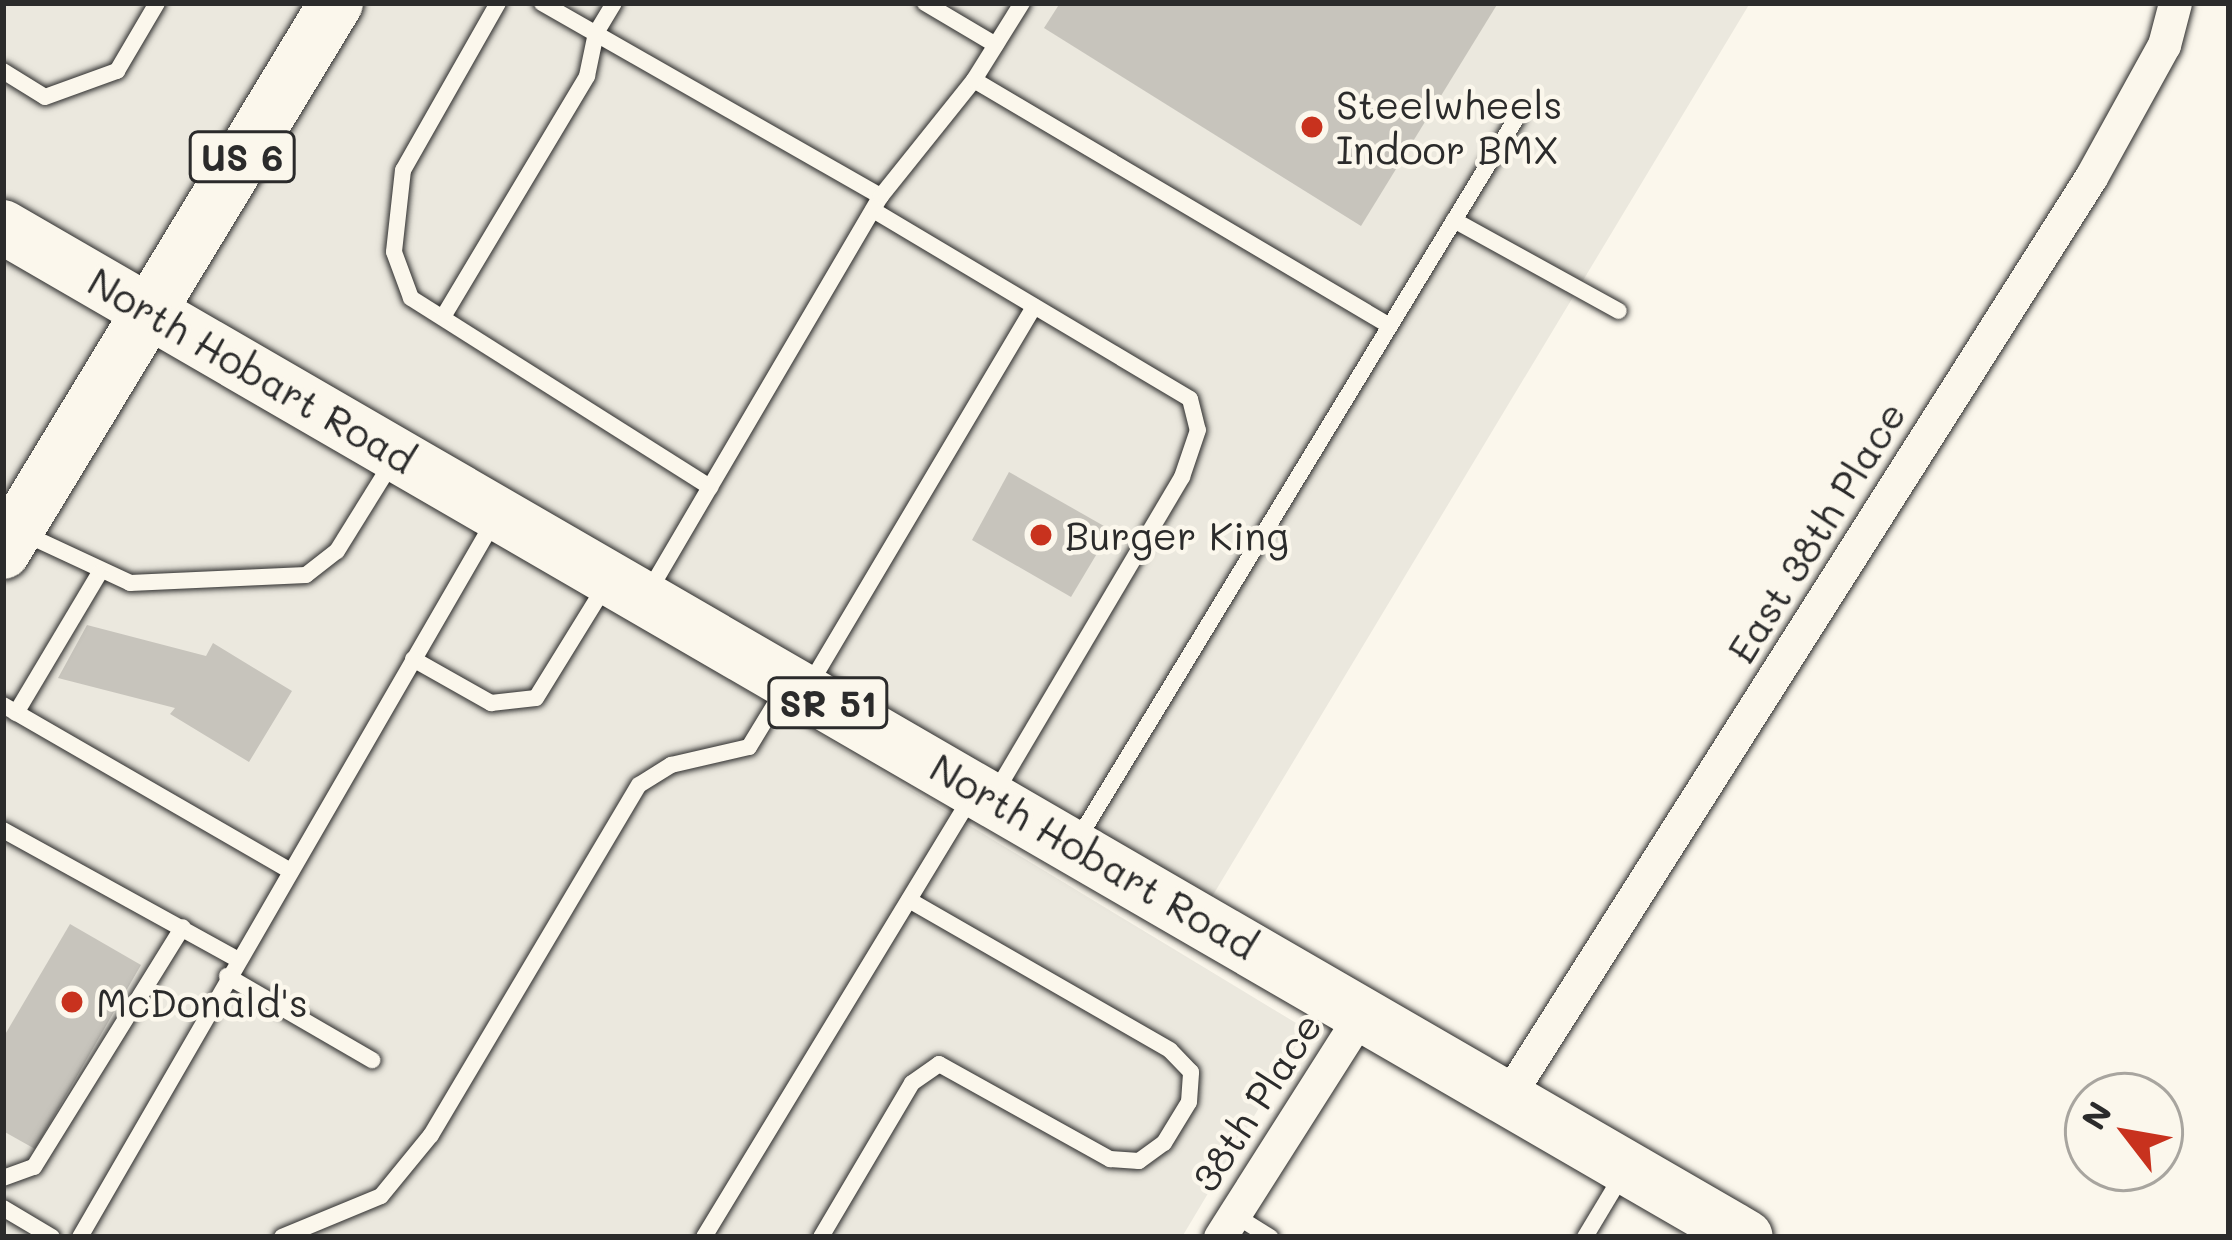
<!DOCTYPE html>
<style>
body{margin:0}
#map{position:relative;width:2232px;height:1240px;overflow:hidden;background:#fbf7ec;font-family:Mali,sans-serif}
div>[style]{position:absolute}
[style*='--x']{left:calc(var(--x)*1px);top:calc(var(--y)*1px);width:calc(var(--w)*1px);rotate:calc(var(--a)*1deg)}
.built>*{inset:0;background:#ebe8de}
.building>*{inset:0;background:#c7c4bc}
.roads{filter:drop-shadow(0 0 3px #2b2b2b) drop-shadow(0 0 3px #2b2b2b)}
.service>*{height:16px;margin:-8px;padding:0 8px;transform-origin:8px;border-radius:8px;background:#fbf7ec}
.minor>*{height:33px;margin:-16.5px;padding:0 16.5px;transform-origin:16.5px;border-radius:16.5px;background:#fbf7ec}
.primary>*{height:54px;margin:-27px;padding:0 27px;transform-origin:27px;border-radius:27px;background:#fbf7ec}
.dots>*{width:33px;height:33px;translate:-50% -50%;box-sizing:border-box;border:6px solid #fbf7ec;border-radius:50%}
span{translate:-50% -50%;white-space:nowrap;text-align:center;line-height:1.15;-webkit-text-stroke:9px #fbf7ec;paint-order:stroke}
.shield-label span{padding:3px 9px;background:#fbf7ec;border:3px solid;border-radius:9px;-webkit-text-stroke-width:0}
.shield-label{font-size:36px;color:#2b2b2b;font-weight:700}
.poi-label{font-size:39px;color:#2b2b2b}
.left{translate:0 -50%;text-align:left}
.street-label{font-size:39px;color:#2b2b2b}
.frame{position:absolute;inset:0;border:6px solid #2b2b2b;pointer-events:none}
.north{position:absolute;left:2064px;top:1072px;width:120px;height:120px;box-sizing:border-box;background:#fbf7ec;border:3px solid #a8a59f;border-radius:50%;rotate:301deg;font-size:33px;font-weight:700;line-height:48px;text-align:center;color:#2b2b2b}
.north::after{content:'';display:block;margin:auto;width:42px;height:54px;background:#c8321e;clip-path:polygon(50% 0,100% 100%,50% 72%,0 100%)}
</style>
<div id="map">
<div class="built">
<div style="clip-path:polygon(3px 3px,315px 3px,140px 288px,3px 209px)"></div>
<div style="clip-path:polygon(356px 3px,1750px 3px,1207px 905px,171px 304px)"></div>
<div style="clip-path:polygon(3px 243px,131px 315px,3px 527px)"></div>
<div style="clip-path:polygon(158px 334px,1306px 1029px,1182px 1237px,3px 1237px,3px 588px)"></div>
</div>
<div class="building">
<div style="clip-path:polygon(1060px 3px,1498px 3px,1361px 226px,1044px 28px)"></div>
<div style="clip-path:polygon(1009px 472px,1111px 530px,1071px 597px,972px 540px)"></div>
<div style="clip-path:polygon(87px 625px,206px 656px,213px 643px,292px 691px,249px 762px,170px 714px,175px 708px,58px 678px)"></div>
<div style="clip-path:polygon(70px 924px,141px 965px,35px 1149px,3px 1131px,3px 1038px)"></div>
</div>
<div class="roads">
<div class="service">
<div style="--x:498;--y:3;--w:192;--a:119.6"></div>
<div style="--x:403;--y:170;--w:82;--a:96.3"></div>
<div style="--x:394;--y:252;--w:49;--a:69.7"></div>
<div style="--x:411;--y:298;--w:354;--a:32.3"></div>
<div style="--x:542;--y:3;--w:390;--a:29.7"></div>
<div style="--x:925;--y:3;--w:82;--a:30.6"></div>
<div style="--x:3;--y:71;--w:49;--a:31.8"></div>
<div style="--x:45;--y:97;--w:77;--a:-19.9"></div>
<div style="--x:117;--y:71;--w:79;--a:-59.5"></div>
<div style="--x:974;--y:80;--w:479;--a:30.6"></div>
<div style="--x:873;--y:210;--w:369;--a:30.8"></div>
<div style="--x:1190;--y:399;--w:32;--a:76"></div>
<div style="--x:1198;--y:430;--w:50;--a:108.8"></div>
<div style="--x:1182;--y:477;--w:369;--a:120.6"></div>
<div style="--x:1454;--y:220;--w:188;--a:28.9"></div>
<div style="--x:443;--y:317;--w:281;--a:-59.1"></div>
<div style="--x:587;--y:76;--w:44;--a:-78.2"></div>
<div style="--x:596;--y:33;--w:35;--a:-59"></div>
<div style="--x:23;--y:533;--w:118;--a:25"></div>
<div style="--x:130;--y:583;--w:176;--a:-2.6"></div>
<div style="--x:306;--y:575;--w:39;--a:-38"></div>
<div style="--x:337;--y:551;--w:108;--a:-58.2"></div>
<div style="--x:649;--y:591;--w:458;--a:-59.6"></div>
<div style="--x:881;--y:196;--w:149;--a:-51.3"></div>
<div style="--x:974;--y:80;--w:91;--a:-58.1"></div>
<div style="--x:413;--y:659;--w:90;--a:29.4"></div>
<div style="--x:491;--y:703;--w:45;--a:-6.3"></div>
<div style="--x:536;--y:698;--w:135;--a:-58.3"></div>
<div style="--x:810;--y:684;--w:439;--a:-59.3"></div>
<div style="--x:3;--y:705;--w:330;--a:30"></div>
<div style="--x:16;--y:713;--w:162;--a:-59.2"></div>
<div style="--x:3;--y:830;--w:267;--a:28.9"></div>
<div style="--x:1078;--y:839;--w:845;--a:-58.7"></div>
<div style="--x:227;--y:976;--w:168;--a:30.1"></div>
<div style="--x:3;--y:1178;--w:33;--a:-20"></div>
<div style="--x:34;--y:1167;--w:282;--a:-58.2"></div>
<div style="--x:3;--y:1208;--w:57;--a:30.6"></div>
<div style="--x:1233;--y:1214;--w:44;--a:31.9"></div>
<div style="--x:80;--y:1237;--w:827;--a:-59.96"></div>
<div style="--x:282;--y:1237;--w:107;--a:-22.5"></div>
<div style="--x:381;--y:1196;--w:79;--a:-50.7"></div>
<div style="--x:431;--y:1135;--w:407;--a:-59.3"></div>
<div style="--x:639;--y:785;--w:38;--a:-32"></div>
<div style="--x:671;--y:765;--w:80;--a:-13"></div>
<div style="--x:749;--y:747;--w:66;--a:-58.7"></div>
<div style="--x:704;--y:1237;--w:518;--a:-58.73"></div>
<div style="--x:821;--y:1237;--w:179;--a:-59.4"></div>
<div style="--x:912;--y:1083;--w:33;--a:-35"></div>
<div style="--x:939;--y:1064;--w:196;--a:29.1"></div>
<div style="--x:1110;--y:1159;--w:29;--a:4"></div>
<div style="--x:1139;--y:1161;--w:31;--a:-36"></div>
<div style="--x:1164;--y:1143;--w:48;--a:-58.6"></div>
<div style="--x:1189;--y:1102;--w:30;--a:-86"></div>
<div style="--x:1191;--y:1072;--w:30;--a:-134"></div>
<div style="--x:1170;--y:1050;--w:301;--a:-150.1"></div>
<div style="--x:1585;--y:1237;--w:76;--a:-59"></div>
</div>
<div class="minor">
<div style="--x:1508;--y:1096;--w:1088;--a:-57.61"></div>
<div style="--x:2091;--y:177;--w:151;--a:-61.1"></div>
<div style="--x:2164;--y:45;--w:43;--a:-75.3"></div>
<div style="--x:1220;--y:1237;--w:267;--a:-57.6"></div>
</div>
<div class="primary">
<div style="--x:3;--y:227;--w:2014;--a:30.09"></div>
<div style="--x:3;--y:552;--w:642;--a:-58.76"></div>
</div>
</div>
<div class="dots">
<div style="left:1312px;top:127px;background:#c8321e"></div>
<div style="left:1041px;top:535px;background:#c8321e"></div>
<div style="left:72px;top:1002px;background:#c8321e"></div>
</div>
<div class="shield-label">
<span style="left:242px;top:157px">US 6</span>
<span style="left:828px;top:703px">SR 51</span>
</div>
<div class="poi-label">
<span class="left" style="left:1336px;top:127px">Steelwheels<br>Indoor BMX</span>
<span class="left" style="left:1065px;top:535px">Burger King</span>
<span class="left" style="left:96px;top:1002px">McDonald's</span>
</div>
<div class="street-label">
<span style="left:252px;top:370px;rotate:30deg">North Hobart Road</span>
<span style="left:1816px;top:532px;rotate:-58deg">East 38th Place</span>
<span style="left:1094px;top:856px;rotate:30deg">North Hobart Road</span>
<span style="left:1256px;top:1102px;rotate:-57deg">38th Place</span>
</div>
<div class="frame"></div>
<div class="north">N</div>
</div>
